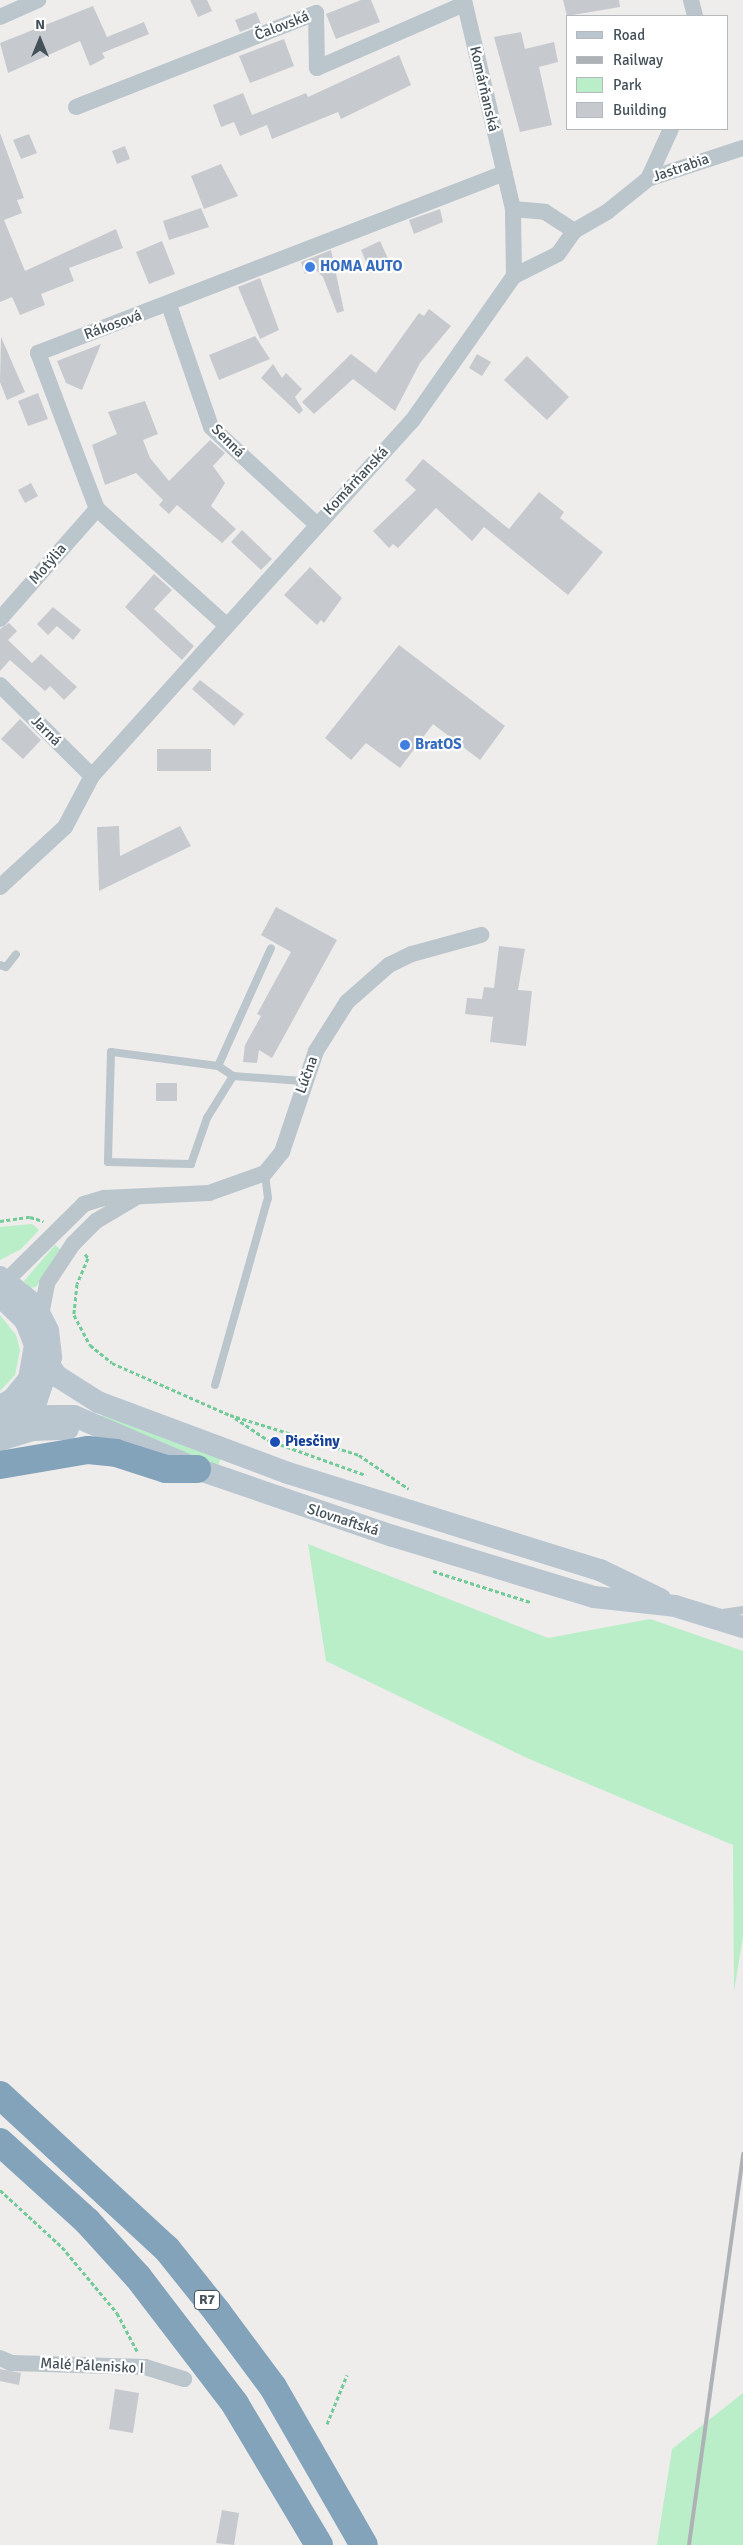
<!DOCTYPE html>
<meta charset="utf-8">
<style>
body{margin:0}
#map{position:relative;width:743px;height:2545px;overflow:hidden;background:#efecec;font-family:Signika,sans-serif}
div>[style]{position:absolute}
[style*='--x']{left:calc(var(--x)*1px);top:calc(var(--y)*1px);width:calc(var(--w)*1px);rotate:calc(var(--a)*1deg)}
.green>*{inset:0;background:#b9eec9}
.building>*{inset:0;background:#c6cacf}
.path>*{height:3px;margin-top:-1.5px;transform-origin:0;background:repeating-linear-gradient(90deg,#71cb98 0 4px,transparent 0 6.5px)}
.lane>*{height:8px;margin:-4px;padding:0 4px;transform-origin:4px;border-radius:4px;background:#bac5cc}
.street>*{height:16px;margin:-8px;padding:0 8px;transform-origin:8px;border-radius:8px;background:#bac5cc}
.secondary>*{height:22px;margin:-11px;padding:0 11px;transform-origin:11px;border-radius:11px;background:#b9c6d0}
.highway>*{height:28px;margin:-14px;padding:0 14px;transform-origin:14px;border-radius:14px;background:#83a3bb}
.rail>*{height:4px;margin:-2px;padding:0 2px;transform-origin:2px;border-radius:2px;background:#aeb2b7}
.dots>*{width:14px;height:14px;translate:-50% -50%;box-sizing:border-box;border:2px solid #fff;border-radius:50%}
span{translate:-50% -50%;white-space:nowrap;text-align:center;line-height:1.15;-webkit-text-stroke:4.5px #fff;paint-order:stroke}
.shield-label span{padding:1px 4px;background:#fff;border:1px solid;border-radius:4px;-webkit-text-stroke-width:0}
.shield-label{font-size:14px;color:#445159;font-weight:700}
.street-label{font-size:15px;color:#445159}
.shop-label{font-size:15px;color:#366cbe;font-weight:700}
.left{translate:0 -50%;text-align:left}
.transit-label{font-size:15px;color:#164399;font-weight:700}
.legend{position:absolute;left:566px;top:15px;width:162px;height:115px;box-sizing:border-box;background:#fff;border:1px solid #b4b9bd;margin:0;padding:6px 9px;list-style:none;font-size:15px;color:#445159}
.legend li{display:flex;align-items:center;gap:10px;height:25px}
.legend b{width:25px;border:1px solid #b4b9bd}
.north{position:absolute;left:15px;top:15px;width:50px;height:50px;-webkit-text-stroke:4px #fff;paint-order:stroke;rotate:0deg;font-size:14px;font-weight:700;line-height:20px;text-align:center;color:#445159}
.north::after{content:'';display:block;margin:auto;width:18px;height:22px;background:#445159;clip-path:polygon(50% 0,100% 100%,50% 72%,0 100%)}
</style>
<div id="map">
<div class="green">
<div style="clip-path:polygon(32px 1224px,39px 1230px,21px 1249px,0 1260px,0 1227px)"></div>
<div style="clip-path:polygon(55px 1245px,60px 1249px,36px 1287px,30px 1288px,24px 1281px)"></div>
<div style="clip-path:polygon(0 1315px,16px 1335px,20px 1350px,15px 1375px,0 1391px)"></div>
<div style="clip-path:polygon(104px 1411px,221px 1458px,218px 1466px,100px 1419px)"></div>
<div style="clip-path:polygon(308px 1544px,548px 1638px,650px 1619px,743px 1651px,743px 1936px,734px 1992px,733px 1845px,527px 1758px,326px 1661px)"></div>
<div style="clip-path:polygon(743px 2393px,743px 2545px,657px 2545px,672px 2449px)"></div>
</div>
<div class="building">
<div style="clip-path:polygon(190px 0,207px 0,212px 11px,198px 17px)"></div>
<div style="clip-path:polygon(361px 0,371px 0,380px 22px,336px 39px,326px 14px)"></div>
<div style="clip-path:polygon(563px 0,619px 0,620px 7px,567px 16px)"></div>
<div style="clip-path:polygon(93px 6px,107px 37px,144px 22px,149px 34px,102px 53px,105px 58px,90px 66px,80px 41px,8px 73px,0 43px)"></div>
<div style="clip-path:polygon(256px 12px,261px 24px,240px 32px,235px 20px)"></div>
<div style="clip-path:polygon(521px 32px,525px 49px,554px 42px,558px 62px,539px 67px,552px 125px,520px 132px,494px 37px)"></div>
<div style="clip-path:polygon(284px 39px,294px 66px,250px 83px,239px 56px)"></div>
<div style="clip-path:polygon(399px 55px,411px 85px,341px 119px,338px 112px,272px 139px,267px 125px,240px 136px,234px 122px,221px 127px,213px 105px,243px 93px,252px 115px,306px 93px,308px 97px)"></div>
<div style="clip-path:polygon(0 133px,24px 198px,17px 200px,22px 213px,4px 220px,25px 271px,116px 229px,123px 248px,69px 268px,74px 281px,41px 294px,45px 305px,20px 315px,12px 297px,0 302px)"></div>
<div style="clip-path:polygon(29px 134px,37px 153px,21px 159px,13px 140px)"></div>
<div style="clip-path:polygon(125px 146px,130px 159px,117px 164px,112px 151px)"></div>
<div style="clip-path:polygon(221px 164px,238px 196px,204px 209px,191px 176px)"></div>
<div style="clip-path:polygon(201px 208px,209px 227px,169px 240px,163px 221px)"></div>
<div style="clip-path:polygon(440px 209px,443px 222px,414px 234px,409px 220px)"></div>
<div style="clip-path:polygon(162px 241px,175px 274px,149px 284px,136px 252px)"></div>
<div style="clip-path:polygon(380px 241px,391px 265px,371px 273px,361px 250px)"></div>
<div style="clip-path:polygon(331px 250px,344px 311px,337px 313px,323px 277px,316px 270px,305px 274px,301px 262px)"></div>
<div style="clip-path:polygon(260px 278px,279px 330px,260px 339px,238px 287px)"></div>
<div style="clip-path:polygon(429px 309px,451px 326px,420px 363px,395px 411px,353px 379px,314px 414px,302px 402px,351px 354px,376px 373px,419px 313px,424px 316px)"></div>
<div style="clip-path:polygon(255px 336px,270px 359px,219px 380px,209px 355px)"></div>
<div style="clip-path:polygon(1px 337px,25px 392px,7px 400px,0 382px)"></div>
<div style="clip-path:polygon(101px 344px,82px 390px,66px 383px,57px 361px)"></div>
<div style="clip-path:polygon(477px 354px,491px 362px,482px 376px,469px 368px)"></div>
<div style="clip-path:polygon(527px 356px,569px 397px,547px 420px,504px 380px)"></div>
<div style="clip-path:polygon(273px 364px,282px 378px,286px 373px,302px 389px,295px 397px,303px 410px,299px 414px,261px 378px)"></div>
<div style="clip-path:polygon(38px 393px,48px 419px,28px 426px,18px 401px)"></div>
<div style="clip-path:polygon(145px 401px,158px 434px,143px 440px,150px 458px,169px 481px,210px 440px,225px 453px,213px 466px,225px 483px,211px 506px,236px 529px,222px 543px,177px 505px,169px 514px,159px 505px,163px 500px,136px 473px,105px 485px,92px 445px,117px 434px,108px 412px)"></div>
<div style="clip-path:polygon(423px 459px,509px 529px,539px 492px,564px 512px,560px 518px,603px 552px,568px 595px,484px 527px,472px 541px,436px 508px,398px 548px,393px 544px,389px 548px,373px 531px,416px 490px,405px 480px)"></div>
<div style="clip-path:polygon(31px 483px,38px 496px,25px 503px,18px 490px)"></div>
<div style="clip-path:polygon(242px 530px,272px 559px,261px 570px,231px 542px)"></div>
<div style="clip-path:polygon(310px 567px,342px 598px,324px 623px,321px 620px,317px 625px,284px 595px)"></div>
<div style="clip-path:polygon(154px 574px,172px 590px,154px 609px,194px 646px,182px 660px,125px 607px)"></div>
<div style="clip-path:polygon(53px 607px,81px 630px,73px 640px,57px 626px,48px 635px,37px 624px)"></div>
<div style="clip-path:polygon(9px 623px,17px 631px,8px 640px,32px 663px,41px 654px,77px 687px,64px 700px,50px 686px,45px 691px,10px 660px,0 671px,0 629px)"></div>
<div style="clip-path:polygon(399px 645px,505px 726px,480px 760px,433px 724px,400px 768px,366px 743px,351px 760px,325px 738px)"></div>
<div style="clip-path:polygon(200px 680px,244px 714px,234px 726px,192px 689px)"></div>
<div style="clip-path:polygon(20px 719px,41px 740px,23px 759px,1px 739px)"></div>
<div style="clip-path:polygon(157px 749px,211px 749px,211px 771px,157px 771px)"></div>
<div style="clip-path:polygon(119px 826px,120px 856px,180px 826px,191px 846px,99px 891px,97px 827px)"></div>
<div style="clip-path:polygon(276px 907px,337px 940px,272px 1058px,259px 1050px,257px 1063px,243px 1062px,245px 1045px,261px 1016px,257px 1014px,291px 952px,261px 935px)"></div>
<div style="clip-path:polygon(499px 946px,525px 949px,518px 990px,532px 991px,526px 1046px,490px 1042px,493px 1017px,465px 1014px,467px 998px,482px 999px,484px 987px,494px 988px)"></div>
<div style="clip-path:polygon(156px 1083px,177px 1083px,177px 1101px,156px 1101px)"></div>
<div style="clip-path:polygon(0 2369px,21px 2373px,19px 2385px,0 2381px)"></div>
<div style="clip-path:polygon(115px 2389px,139px 2393px,133px 2433px,109px 2429px)"></div>
<div style="clip-path:polygon(222px 2510px,239px 2513px,234px 2545px,216px 2543px)"></div>
</div>
<div class="path">
<div style="--x:0;--y:1221;--w:30;--a:-8"></div>
<div style="--x:30;--y:1217;--w:14;--a:17"></div>
<div style="--x:85;--y:1254;--w:5;--a:53"></div>
<div style="--x:88;--y:1258;--w:28;--a:113"></div>
<div style="--x:77;--y:1284;--w:31;--a:96"></div>
<div style="--x:74;--y:1315;--w:34;--a:62"></div>
<div style="--x:90;--y:1345;--w:28;--a:39"></div>
<div style="--x:112;--y:1363;--w:129;--a:23.8"></div>
<div style="--x:230;--y:1415;--w:135;--a:17.2"></div>
<div style="--x:359;--y:1455;--w:60;--a:34.2"></div>
<div style="--x:235;--y:1418;--w:40;--a:34"></div>
<div style="--x:268;--y:1440;--w:104;--a:19.7"></div>
<div style="--x:433;--y:1571;--w:102;--a:17.7"></div>
<div style="--x:0;--y:2190;--w:84;--a:42.6"></div>
<div style="--x:62;--y:2247;--w:86;--a:50.2"></div>
<div style="--x:117;--y:2313;--w:43;--a:62.2"></div>
<div style="--x:327;--y:2424;--w:53;--a:-67.8"></div>
</div>
<div class="lane">
<div style="--x:0;--y:965;--w:6;--a:18"></div>
<div style="--x:6;--y:967;--w:16;--a:-52"></div>
<div style="--x:218;--y:1066;--w:108;--a:-172.5"></div>
<div style="--x:111;--y:1052;--w:110;--a:91.6"></div>
<div style="--x:108;--y:1162;--w:83;--a:1.4"></div>
<div style="--x:191;--y:1164;--w:49;--a:-70.8"></div>
<div style="--x:207;--y:1118;--w:49;--a:-58.2"></div>
<div style="--x:233;--y:1076;--w:70;--a:4.1"></div>
<div style="--x:233;--y:1076;--w:18;--a:-146"></div>
<div style="--x:218;--y:1066;--w:129;--a:-65.8"></div>
<div style="--x:215;--y:1385;--w:194;--a:-74.2"></div>
<div style="--x:268;--y:1198;--w:25;--a:-97"></div>
<div style="--x:723;--y:1613;--w:20;--a:-9"></div>
</div>
<div class="street">
<div style="--x:691;--y:0;--w:16;--a:76"></div>
<div style="--x:0;--y:17;--w:42;--a:-24.1"></div>
<div style="--x:76;--y:107;--w:258;--a:-21.4"></div>
<div style="--x:316;--y:13;--w:55;--a:89"></div>
<div style="--x:317;--y:68;--w:160;--a:-23.5"></div>
<div style="--x:648;--y:179;--w:55;--a:-65.3"></div>
<div style="--x:513;--y:209;--w:32;--a:5"></div>
<div style="--x:545;--y:212;--w:35;--a:33"></div>
<div style="--x:514;--y:276;--w:49;--a:-26.6"></div>
<div style="--x:558;--y:254;--w:28;--a:-55"></div>
<div style="--x:574;--y:231;--w:38;--a:-30"></div>
<div style="--x:607;--y:212;--w:53;--a:-38.8"></div>
<div style="--x:648;--y:179;--w:100;--a:-18.1"></div>
<div style="--x:169;--y:305;--w:129;--a:71"></div>
<div style="--x:211;--y:427;--w:143;--a:42.7"></div>
<div style="--x:0;--y:619;--w:147;--a:-48.6"></div>
<div style="--x:226;--y:625;--w:173;--a:-138"></div>
<div style="--x:97;--y:509;--w:167;--a:-110.7"></div>
<div style="--x:38;--y:353;--w:500;--a:-21.1"></div>
<div style="--x:0;--y:685;--w:129;--a:44.7"></div>
<div style="--x:0;--y:887;--w:88;--a:-42.7"></div>
<div style="--x:65;--y:827;--w:58;--a:-62.1"></div>
<div style="--x:92;--y:776;--w:478;--a:-48"></div>
<div style="--x:412;--y:421;--w:177;--a:-54.9"></div>
<div style="--x:514;--y:276;--w:67;--a:-90.9"></div>
<div style="--x:513;--y:209;--w:215;--a:-103.2"></div>
<div style="--x:6;--y:1281;--w:110;--a:-44.6"></div>
<div style="--x:84;--y:1204;--w:21;--a:-17"></div>
<div style="--x:104;--y:1198;--w:105;--a:-2.7"></div>
<div style="--x:209;--y:1193;--w:59;--a:-19.7"></div>
<div style="--x:265;--y:1173;--w:27;--a:-51"></div>
<div style="--x:282;--y:1152;--w:107;--a:-71.4"></div>
<div style="--x:316;--y:1051;--w:58;--a:-57.7"></div>
<div style="--x:347;--y:1002;--w:56;--a:-41.4"></div>
<div style="--x:389;--y:965;--w:25;--a:-26"></div>
<div style="--x:412;--y:954;--w:72;--a:-15.4"></div>
<div style="--x:41;--y:1315;--w:33;--a:-79"></div>
<div style="--x:47;--y:1283;--w:47;--a:-56.3"></div>
<div style="--x:73;--y:1244;--w:33;--a:-45"></div>
<div style="--x:96;--y:1221;--w:45;--a:-30.5"></div>
<div style="--x:0;--y:2358;--w:12;--a:24"></div>
<div style="--x:11;--y:2363;--w:134;--a:1.7"></div>
<div style="--x:145;--y:2367;--w:41;--a:17.1"></div>
</div>
<div class="secondary">
<div style="--x:0;--y:1277;--w:45;--a:38.7"></div>
<div style="--x:35;--y:1305;--w:29;--a:63"></div>
<div style="--x:48;--y:1331;--w:26;--a:83"></div>
<div style="--x:51;--y:1357;--w:44;--a:108.4"></div>
<div style="--x:37;--y:1399;--w:25;--a:137"></div>
<div style="--x:19;--y:1416;--w:21;--a:155"></div>
<div style="--x:0;--y:1296;--w:35;--a:44"></div>
<div style="--x:25;--y:1320;--w:27;--a:68"></div>
<div style="--x:35;--y:1345;--w:35;--a:100"></div>
<div style="--x:29;--y:1379;--w:26;--a:129"></div>
<div style="--x:13;--y:1399;--w:15;--a:152"></div>
<div style="--x:35;--y:1345;--w:38;--a:55"></div>
<div style="--x:57;--y:1376;--w:49;--a:32.4"></div>
<div style="--x:98;--y:1402;--w:203;--a:20.5"></div>
<div style="--x:288;--y:1473;--w:327;--a:17.3"></div>
<div style="--x:600;--y:1570;--w:67;--a:25.8"></div>
<div style="--x:19;--y:1416;--w:55;--a:0"></div>
<div style="--x:74;--y:1416;--w:134;--a:23.3"></div>
<div style="--x:197;--y:1469;--w:207;--a:18.9"></div>
<div style="--x:393;--y:1536;--w:210;--a:16.9"></div>
<div style="--x:594;--y:1597;--w:81;--a:6.3"></div>
<div style="--x:675;--y:1606;--w:71;--a:17.2"></div>
<div style="--x:0;--y:1440;--w:34;--a:-17"></div>
<div style="--x:32;--y:1430;--w:36;--a:-2"></div>
</div>
<div class="highway">
<div style="--x:0;--y:1465;--w:89;--a:-9.7"></div>
<div style="--x:88;--y:1450;--w:28;--a:6"></div>
<div style="--x:116;--y:1453;--w:52;--a:17.7"></div>
<div style="--x:166;--y:1469;--w:31;--a:0"></div>
<div style="--x:0;--y:2095;--w:227;--a:42.7"></div>
<div style="--x:167;--y:2249;--w:82;--a:51.4"></div>
<div style="--x:218;--y:2313;--w:92;--a:53.4"></div>
<div style="--x:273;--y:2387;--w:182;--a:60.1"></div>
<div style="--x:0;--y:2142;--w:118;--a:42.2"></div>
<div style="--x:87;--y:2221;--w:76;--a:47.7"></div>
<div style="--x:138;--y:2277;--w:160;--a:52.6"></div>
<div style="--x:235;--y:2404;--w:164;--a:59.2"></div>
</div>
<div class="rail">
<div style="--x:689;--y:2545;--w:395;--a:-82.1"></div>
</div>
<div class="dots">
<div style="left:310px;top:267px;background:#3f7fe0"></div>
<div style="left:405px;top:745px;background:#3f7fe0"></div>
<div style="left:275px;top:1442px;background:#1a4fb4"></div>
</div>
<div class="shield-label">
<span style="left:207px;top:2300px">R7</span>
</div>
<div class="street-label">
<span style="left:282px;top:26px;rotate:-21deg">Čalovská</span>
<span style="left:484px;top:89px;rotate:77deg">Komárňanská</span>
<span style="left:681px;top:168px;rotate:-19deg">Jastrabia</span>
<span style="left:113px;top:325px;rotate:-20deg">Rákosová</span>
<span style="left:228px;top:441px;rotate:45deg">Senná</span>
<span style="left:356px;top:481px;rotate:-47deg">Komárňanská</span>
<span style="left:48px;top:564px;rotate:-49deg">Motýlia</span>
<span style="left:46px;top:731px;rotate:45deg">Jarná</span>
<span style="left:307px;top:1075px;rotate:-70deg">Lúčna</span>
<span style="left:343px;top:1520px;rotate:18deg">Slovnaftská</span>
<span style="left:92px;top:2366px;rotate:3deg">Malé Pálenisko I</span>
</div>
<div class="shop-label">
<span class="left" style="left:320px;top:267px">HOMA AUTO</span>
<span class="left" style="left:415px;top:745px">BratOS</span>
</div>
<div class="transit-label">
<span class="left" style="left:285px;top:1442px">Piesčiny</span>
</div>
<ul class="legend">
<li><b style="height:6px;background:#b9c6d0"></b>Road</li>
<li><b style="height:6px;background:#aeb2b7"></b>Railway</li>
<li><b style="height:14px;background:#b9eec9"></b>Park</li>
<li><b style="height:14px;background:#c6cacf"></b>Building</li>
</ul>
<div class="north">N</div>
</div>
